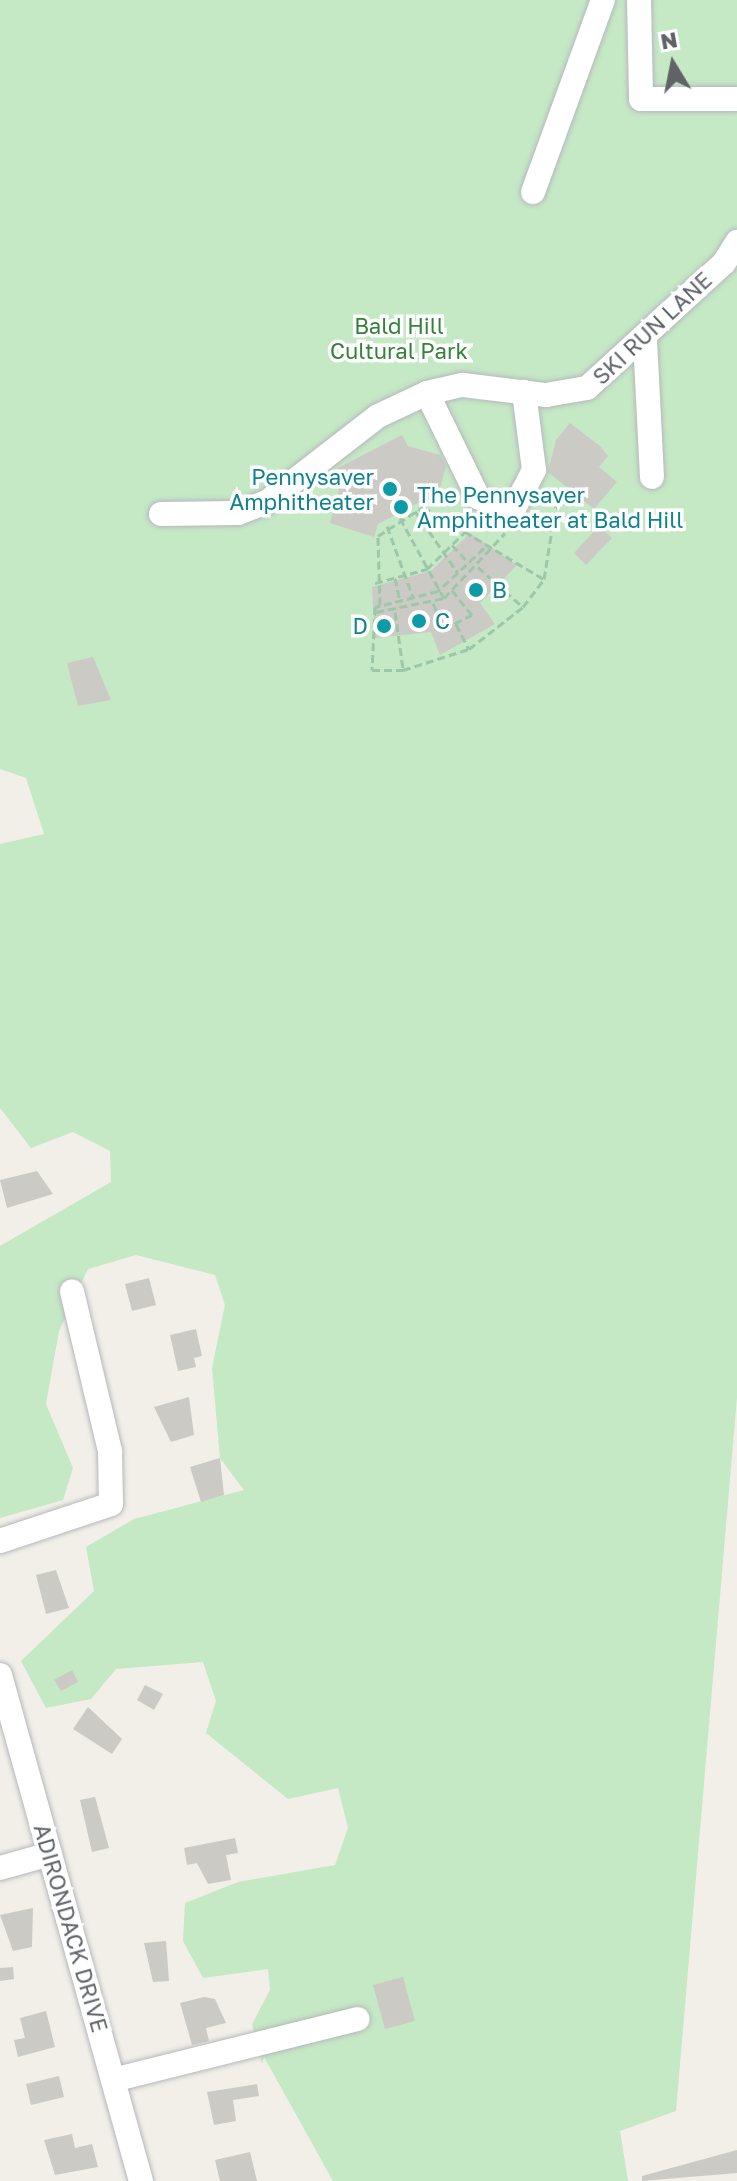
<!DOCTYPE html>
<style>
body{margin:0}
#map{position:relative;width:737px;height:2181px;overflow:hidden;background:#f1efe8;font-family:"Golos Text",sans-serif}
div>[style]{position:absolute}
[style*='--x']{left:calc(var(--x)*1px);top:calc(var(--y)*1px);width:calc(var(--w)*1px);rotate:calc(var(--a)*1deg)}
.green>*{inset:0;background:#c5e8c5}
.building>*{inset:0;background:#cccac5}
.path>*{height:3px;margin-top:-1.5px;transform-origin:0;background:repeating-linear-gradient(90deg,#9cc7a9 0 8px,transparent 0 12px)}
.roads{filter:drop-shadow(0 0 2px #b5b8bc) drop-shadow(0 0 2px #b5b8bc)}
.minor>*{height:24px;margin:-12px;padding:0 12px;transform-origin:12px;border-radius:12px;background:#fff}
.dots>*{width:22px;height:22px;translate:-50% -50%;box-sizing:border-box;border:4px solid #fff;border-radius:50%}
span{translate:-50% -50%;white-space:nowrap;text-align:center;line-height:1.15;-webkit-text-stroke:7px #fff;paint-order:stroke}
.park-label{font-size:22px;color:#348238}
.street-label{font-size:22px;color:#5f6368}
.culture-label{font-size:22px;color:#0d838f}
.right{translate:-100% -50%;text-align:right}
.left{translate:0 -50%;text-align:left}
.north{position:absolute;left:633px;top:24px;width:80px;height:80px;-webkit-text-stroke:6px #fff;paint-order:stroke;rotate:350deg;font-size:22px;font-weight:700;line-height:32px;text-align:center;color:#5f6368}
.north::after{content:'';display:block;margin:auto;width:28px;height:36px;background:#5f6368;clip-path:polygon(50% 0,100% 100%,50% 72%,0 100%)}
</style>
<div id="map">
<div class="green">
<div style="clip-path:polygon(0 0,737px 0,737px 1397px,676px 2111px,620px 2131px,628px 2181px,333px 2181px,264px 2057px,262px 2064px,252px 2024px,270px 1990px,268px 1969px,203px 1978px,183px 1941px,185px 1903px,238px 1882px,335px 1865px,348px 1828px,338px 1788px,288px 1799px,206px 1733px,216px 1701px,203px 1662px,116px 1669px,91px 1699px,46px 1708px,21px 1661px,94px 1591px,86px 1547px,134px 1519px,244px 1490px,220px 1458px,212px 1368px,225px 1305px,215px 1275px,136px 1255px,88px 1269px,59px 1331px,46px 1404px,73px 1468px,63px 1500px,0 1518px,0 1246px,111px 1182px,110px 1151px,73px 1132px,31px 1148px,0 1108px,0 844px,44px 834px,26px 778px,0 769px)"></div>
</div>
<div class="building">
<div style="clip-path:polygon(570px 423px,600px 446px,608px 456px,599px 467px,617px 482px,594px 509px,548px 472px,556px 440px)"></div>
<div style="clip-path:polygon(402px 435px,408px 446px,440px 455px,446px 466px,437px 500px,430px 497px,378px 524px,374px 537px,330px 523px,339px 490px,330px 472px)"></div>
<div style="clip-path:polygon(599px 526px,612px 538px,586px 565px,574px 553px)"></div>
<div style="clip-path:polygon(470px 533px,517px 565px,480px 603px,495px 624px,440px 655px,431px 632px,375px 638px,372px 587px,431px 571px)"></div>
<div style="clip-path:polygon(93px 657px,111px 700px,78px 706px,67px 663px)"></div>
<div style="clip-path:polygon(37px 1171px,53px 1194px,7px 1208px,0 1180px)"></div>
<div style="clip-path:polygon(149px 1278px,156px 1305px,132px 1311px,125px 1284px)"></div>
<div style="clip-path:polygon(196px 1329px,202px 1356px,194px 1358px,196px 1367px,178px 1371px,170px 1335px)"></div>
<div style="clip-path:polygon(189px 1397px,194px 1435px,171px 1442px,154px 1407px)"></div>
<div style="clip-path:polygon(220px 1458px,224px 1495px,201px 1502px,190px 1467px)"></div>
<div style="clip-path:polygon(56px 1570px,69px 1608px,46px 1614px,36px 1575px)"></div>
<div style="clip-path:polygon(72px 1670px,78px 1682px,61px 1691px,54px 1680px)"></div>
<div style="clip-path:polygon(145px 1685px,163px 1694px,154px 1710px,137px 1700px)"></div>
<div style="clip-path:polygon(88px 1707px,122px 1739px,112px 1754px,73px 1729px)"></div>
<div style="clip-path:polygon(95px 1797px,109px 1848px,92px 1852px,80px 1800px)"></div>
<div style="clip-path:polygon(235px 1838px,238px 1853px,226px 1855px,231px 1880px,208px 1884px,197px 1863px,187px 1865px,184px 1848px)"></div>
<div style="clip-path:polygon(33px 1908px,32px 1947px,13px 1951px,0 1915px)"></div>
<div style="clip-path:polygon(166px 1941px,169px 1981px,153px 1982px,144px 1943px)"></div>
<div style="clip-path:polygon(13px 1967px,14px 1979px,0 1981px,0 1968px)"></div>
<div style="clip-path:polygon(403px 1977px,415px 2021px,385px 2029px,373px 1985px)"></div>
<div style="clip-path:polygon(204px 1997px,215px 1999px,226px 2023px,206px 2028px,209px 2041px,192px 2045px,180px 2003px)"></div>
<div style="clip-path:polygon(46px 2011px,55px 2047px,18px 2057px,14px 2040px,25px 2038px,20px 2018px)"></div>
<div style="clip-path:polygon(59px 2076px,64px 2097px,31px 2105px,26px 2084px)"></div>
<div style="clip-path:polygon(257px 2084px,259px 2096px,233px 2100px,236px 2121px,214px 2125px,207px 2092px)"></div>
<div style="clip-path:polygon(72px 2134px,75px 2148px,92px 2144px,98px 2167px,55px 2175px,44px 2140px)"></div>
<div style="clip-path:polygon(737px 2150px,737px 2173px,642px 2181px,642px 2176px)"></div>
<div style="clip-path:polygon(250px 2152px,257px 2181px,220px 2181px,215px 2160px)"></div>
</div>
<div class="path">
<div style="--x:415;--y:511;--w:75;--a:55.3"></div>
<div style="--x:400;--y:518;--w:91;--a:61.2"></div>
<div style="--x:387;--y:526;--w:76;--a:69.9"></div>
<div style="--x:452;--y:545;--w:25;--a:47"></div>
<div style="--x:484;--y:548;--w:63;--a:136.9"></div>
<div style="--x:438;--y:591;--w:65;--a:165.7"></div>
<div style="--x:375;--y:607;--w:63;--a:92.7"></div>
<div style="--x:372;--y:670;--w:31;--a:0"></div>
<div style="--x:403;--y:670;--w:69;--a:-17.7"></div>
<div style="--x:469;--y:649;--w:68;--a:-37.9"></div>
<div style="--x:523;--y:607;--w:35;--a:-53"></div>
<div style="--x:544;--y:579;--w:87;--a:-80.8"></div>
<div style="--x:558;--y:493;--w:11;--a:-146"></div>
<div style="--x:478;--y:567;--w:60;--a:41.6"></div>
<div style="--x:395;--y:578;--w:24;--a:78"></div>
<div style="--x:375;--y:583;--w:54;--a:-15.1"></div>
<div style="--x:427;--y:569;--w:54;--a:-44.3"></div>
<div style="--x:433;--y:603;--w:28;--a:67"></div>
<div style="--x:444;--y:629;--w:31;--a:-27"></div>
<div style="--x:472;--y:615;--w:32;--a:-129"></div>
<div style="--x:380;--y:605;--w:69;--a:-91.7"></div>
<div style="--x:378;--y:536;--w:54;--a:-32.8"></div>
<div style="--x:423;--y:507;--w:141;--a:30.8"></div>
<div style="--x:376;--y:612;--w:69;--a:-11.6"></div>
<div style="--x:444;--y:598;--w:89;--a:-46.8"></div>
<div style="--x:395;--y:612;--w:57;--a:81.9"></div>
<div style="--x:456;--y:624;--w:28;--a:63"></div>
</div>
<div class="roads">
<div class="minor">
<div style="--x:639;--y:0;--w:99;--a:88.8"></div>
<div style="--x:641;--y:99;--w:96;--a:0"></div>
<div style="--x:533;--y:192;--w:204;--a:-70"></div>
<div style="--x:645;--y:339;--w:138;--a:87.1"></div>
<div style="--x:427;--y:393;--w:116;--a:63.9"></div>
<div style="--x:478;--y:497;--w:37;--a:27"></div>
<div style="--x:511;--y:514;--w:50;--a:-62.4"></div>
<div style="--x:534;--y:470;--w:79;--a:-97.3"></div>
<div style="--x:161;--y:514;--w:77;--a:-0.7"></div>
<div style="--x:238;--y:513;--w:31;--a:-21"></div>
<div style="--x:267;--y:502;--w:140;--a:-37.8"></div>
<div style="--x:378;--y:416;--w:54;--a:-25.1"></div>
<div style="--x:427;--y:393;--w:37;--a:-13"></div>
<div style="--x:463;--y:385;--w:84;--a:6.9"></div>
<div style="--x:546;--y:395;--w:42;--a:-9.7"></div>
<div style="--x:587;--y:388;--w:185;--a:-42.4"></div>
<div style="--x:724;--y:263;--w:25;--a:-58"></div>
<div style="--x:0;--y:1541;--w:117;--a:-18.4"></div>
<div style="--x:111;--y:1504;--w:53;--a:-91.1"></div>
<div style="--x:110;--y:1451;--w:164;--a:-103.4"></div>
<div style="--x:0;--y:1675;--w:525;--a:74.43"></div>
<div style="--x:0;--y:1868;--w:52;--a:-15.6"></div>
<div style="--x:113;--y:2080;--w:252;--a:-14"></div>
</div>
</div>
<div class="dots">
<div style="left:390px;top:489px;background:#0f9aa8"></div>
<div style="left:401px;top:507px;background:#0f9aa8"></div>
<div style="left:476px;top:590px;background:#0f9aa8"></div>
<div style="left:419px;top:621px;background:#0f9aa8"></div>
<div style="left:384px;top:626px;background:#0f9aa8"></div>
</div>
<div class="park-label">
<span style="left:399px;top:338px">Bald Hill<br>Cultural Park</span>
</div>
<div class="street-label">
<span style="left:652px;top:328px;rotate:-43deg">SKI RUN LANE</span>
<span style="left:71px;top:1928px;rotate:74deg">ADIRONDACK DRIVE</span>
</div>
<div class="culture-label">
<span class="right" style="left:374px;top:489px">Pennysaver<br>Amphitheater</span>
<span class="left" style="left:417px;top:507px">The Pennysaver<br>Amphitheater at Bald Hill</span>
<span class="left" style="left:492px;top:590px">B</span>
<span class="left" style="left:435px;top:621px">C</span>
<span class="right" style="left:368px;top:626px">D</span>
</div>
<div class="north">N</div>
</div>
